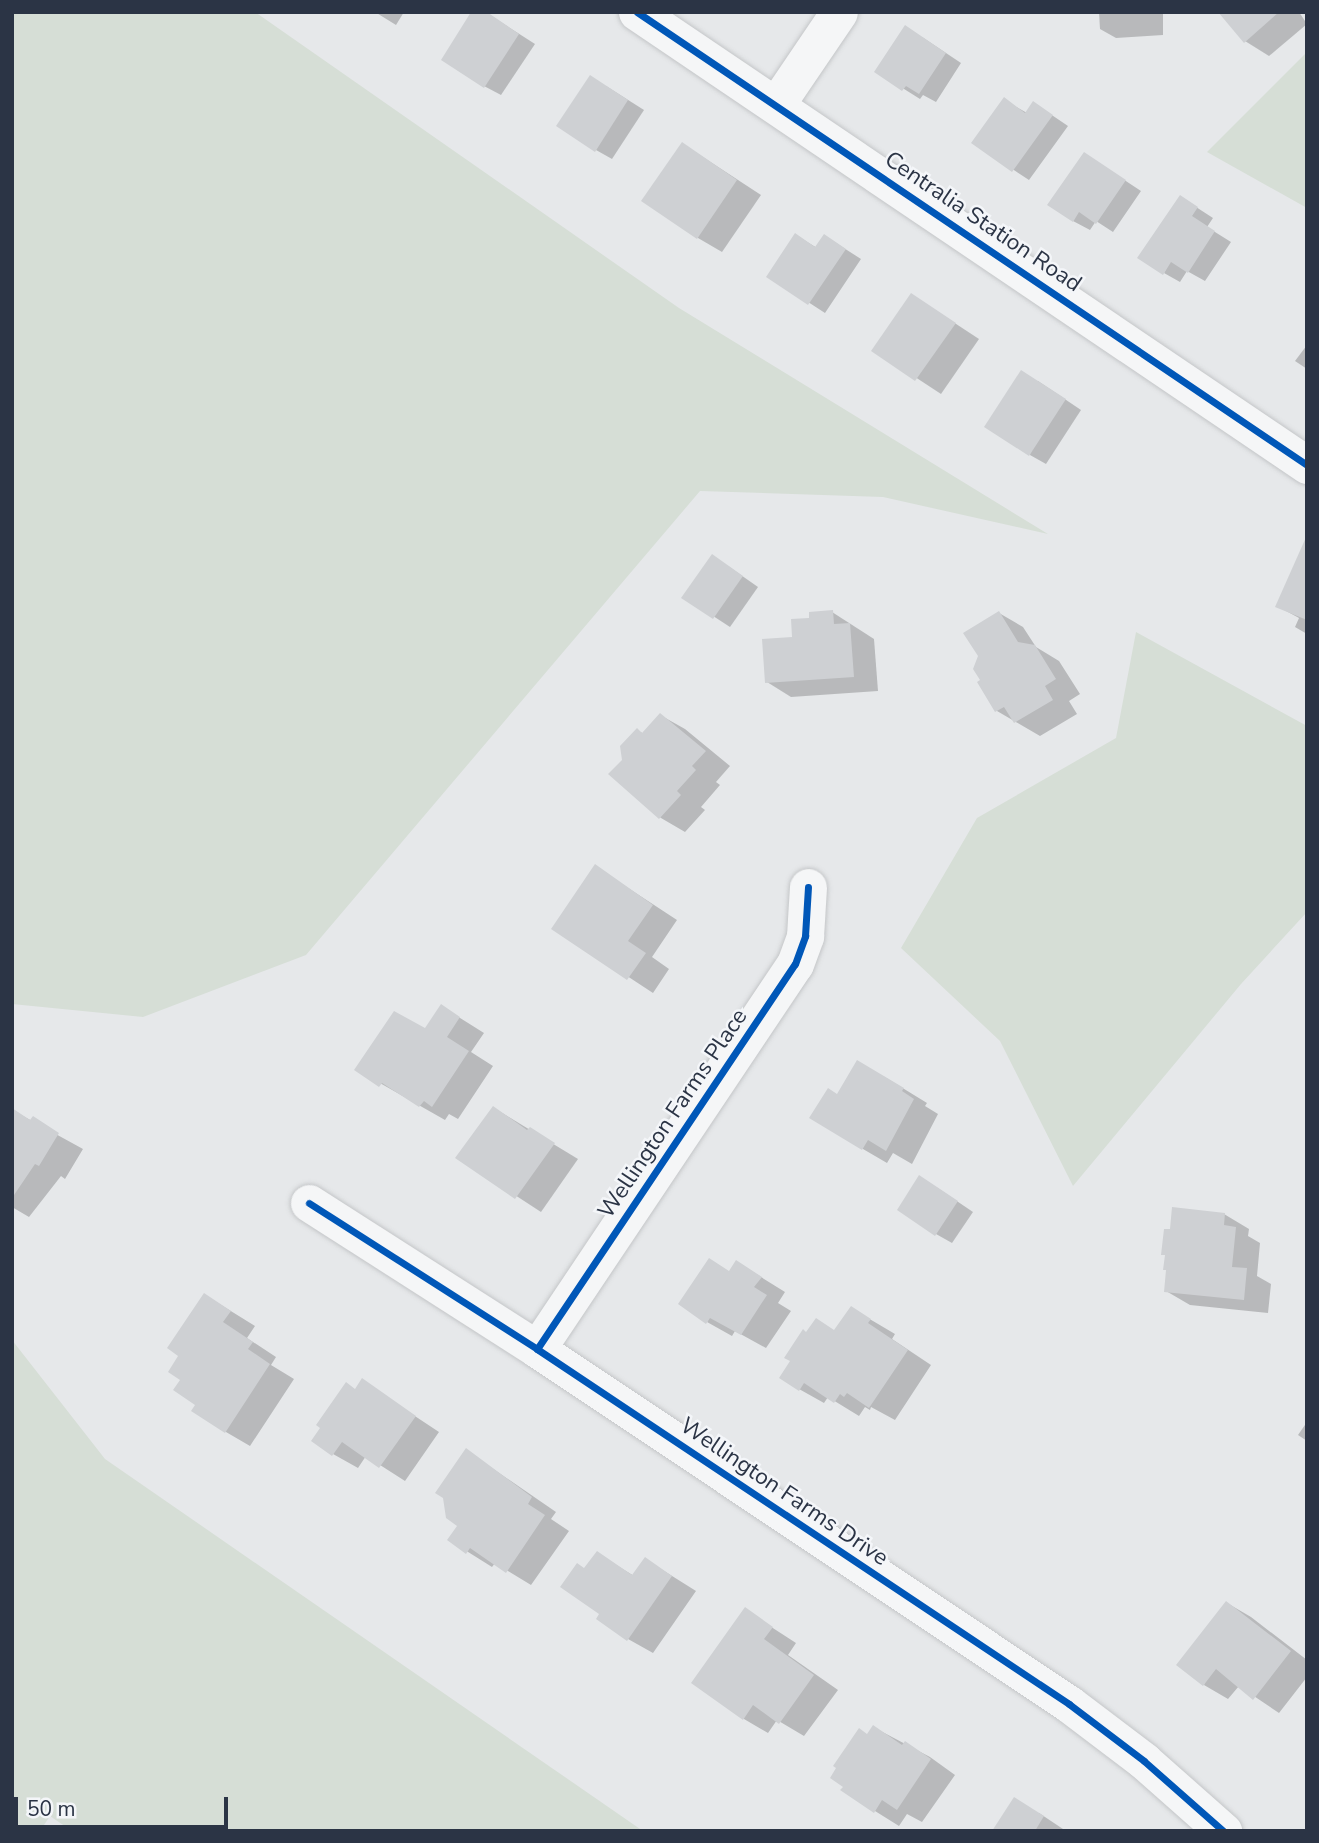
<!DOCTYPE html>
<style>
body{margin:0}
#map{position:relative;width:1319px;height:1843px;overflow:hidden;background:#e6e8ea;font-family:"Nunito Sans",sans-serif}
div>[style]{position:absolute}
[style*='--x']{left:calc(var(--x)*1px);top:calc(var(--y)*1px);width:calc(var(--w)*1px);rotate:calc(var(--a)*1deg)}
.green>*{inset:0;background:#d6ded6}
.shadow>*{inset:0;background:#0003}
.building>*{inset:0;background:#ced0d3}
.roads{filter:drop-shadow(0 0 2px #c4c6c8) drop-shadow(0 0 2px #c4c6c8)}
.minor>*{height:37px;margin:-18.5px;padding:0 18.5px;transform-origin:18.5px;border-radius:18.5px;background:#f5f6f7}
.cycleway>*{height:7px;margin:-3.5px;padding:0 3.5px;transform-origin:3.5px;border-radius:3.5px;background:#0057b8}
span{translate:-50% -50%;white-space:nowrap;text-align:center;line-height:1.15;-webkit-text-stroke:5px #f4f6f9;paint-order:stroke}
.street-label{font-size:23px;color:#2b3445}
.frame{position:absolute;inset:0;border:14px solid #2b3445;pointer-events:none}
.scale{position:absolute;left:14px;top:1797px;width:214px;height:32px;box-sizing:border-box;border:4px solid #2b3445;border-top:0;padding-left:9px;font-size:21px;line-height:24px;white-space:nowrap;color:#2b3445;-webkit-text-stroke:5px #f4f6f9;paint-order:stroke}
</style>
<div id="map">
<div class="green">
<div style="clip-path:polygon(12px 12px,255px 12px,679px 308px,1048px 534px,883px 497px,700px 491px,306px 955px,143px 1017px,12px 1004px)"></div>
<div style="clip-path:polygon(1307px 52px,1307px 208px,1207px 152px)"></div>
<div style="clip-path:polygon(1136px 632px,1307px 726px,1307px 912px,1241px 984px,1073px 1186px,1000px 1041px,901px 948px,977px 818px,1116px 738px)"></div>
<div style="clip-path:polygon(12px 1340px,105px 1459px,643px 1831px,72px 1831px,50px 1816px,40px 1831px,12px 1831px)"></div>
</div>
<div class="shadow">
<div style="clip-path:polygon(375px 12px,404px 12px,396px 25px)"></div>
<div style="clip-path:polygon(1099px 12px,1163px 12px,1163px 35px,1116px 38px,1100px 29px)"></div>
<div style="clip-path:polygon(1220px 12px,1299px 12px,1307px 24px,1269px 56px,1245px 41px)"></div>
<div style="clip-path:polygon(493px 17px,535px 44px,501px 95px,484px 86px)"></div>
<div style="clip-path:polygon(922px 37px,961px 63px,936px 102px,923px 95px,920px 99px,877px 72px)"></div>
<div style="clip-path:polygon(606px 86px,644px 110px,612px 159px,596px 150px)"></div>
<div style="clip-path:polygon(1004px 100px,1027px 113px,1034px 103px,1068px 126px,1029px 180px,973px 143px)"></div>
<div style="clip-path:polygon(683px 144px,761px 195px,722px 252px,698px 238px)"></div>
<div style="clip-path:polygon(1085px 154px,1141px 191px,1113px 232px,1096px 221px,1090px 230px,1073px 221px)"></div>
<div style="clip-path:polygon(1196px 207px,1213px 218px,1207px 227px,1231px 242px,1205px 281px,1187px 271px,1180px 282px,1164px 273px)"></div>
<div style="clip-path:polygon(796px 235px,817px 248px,825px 236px,861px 259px,825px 313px,768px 276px)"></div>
<div style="clip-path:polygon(912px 295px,979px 339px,941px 394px,874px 350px)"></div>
<div style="clip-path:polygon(1307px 345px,1307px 369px,1295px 361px)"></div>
<div style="clip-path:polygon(1038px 381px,1081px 410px,1046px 464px,1030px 455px)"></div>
<div style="clip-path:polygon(1307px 556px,1307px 634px,1295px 627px,1299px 618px,1277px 606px)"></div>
<div style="clip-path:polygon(728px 566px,758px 587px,730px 627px,684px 597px)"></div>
<div style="clip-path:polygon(832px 612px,874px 639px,878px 691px,791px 697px,767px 682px,794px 638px,811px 619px)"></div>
<div style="clip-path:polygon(999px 613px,1023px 627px,1036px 647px,1059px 661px,1080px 694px,1069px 701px,1077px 714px,1040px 736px,997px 711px)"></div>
<div style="clip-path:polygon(660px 715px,685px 729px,730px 766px,716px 782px,720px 785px,701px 807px,705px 810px,685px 832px,661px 818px,611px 774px,624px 760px,637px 730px,644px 734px)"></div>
<div style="clip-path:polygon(596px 867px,677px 920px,652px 957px,669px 969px,653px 993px,554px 928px)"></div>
<div style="clip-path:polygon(441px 1006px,484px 1033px,471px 1052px,493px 1066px,458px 1119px,449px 1114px,445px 1120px,357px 1070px,425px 1030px)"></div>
<div style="clip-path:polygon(883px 1076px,927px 1103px,925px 1106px,938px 1114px,912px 1164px,893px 1153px,887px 1163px,863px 1149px,837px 1096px)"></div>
<div style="clip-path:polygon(494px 1108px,578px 1159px,541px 1212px,457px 1157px)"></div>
<div style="clip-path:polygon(12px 1110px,83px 1149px,65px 1179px,61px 1176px,29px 1217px,12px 1207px)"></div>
<div style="clip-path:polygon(936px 1187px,973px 1212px,952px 1243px,936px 1234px)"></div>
<div style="clip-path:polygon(1224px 1214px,1249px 1229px,1248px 1236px,1260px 1243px,1257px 1276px,1271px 1284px,1268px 1313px,1190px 1305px,1166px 1291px,1166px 1256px)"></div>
<div style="clip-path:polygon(737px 1262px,785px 1292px,778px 1303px,791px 1311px,766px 1348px,735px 1331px,732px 1336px,707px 1322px)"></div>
<div style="clip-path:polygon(205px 1295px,255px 1326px,247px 1338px,276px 1357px,271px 1365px,294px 1379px,250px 1446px,226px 1432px,198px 1405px,182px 1379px,180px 1355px)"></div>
<div style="clip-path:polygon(851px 1308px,895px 1334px,892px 1339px,931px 1365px,895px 1420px,871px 1407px,870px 1410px,865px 1407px,859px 1416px,828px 1397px,824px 1403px,799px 1389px,807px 1334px,835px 1331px)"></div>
<div style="clip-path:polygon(362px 1381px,439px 1432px,405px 1481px,366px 1456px,358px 1468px,333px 1454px,356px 1390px)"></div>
<div style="clip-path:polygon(1307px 1422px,1307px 1441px,1298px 1435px)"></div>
<div style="clip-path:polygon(467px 1451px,556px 1512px,551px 1519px,569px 1531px,531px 1585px,495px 1563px,492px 1567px,449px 1540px,459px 1525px)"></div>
<div style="clip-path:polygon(597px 1553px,634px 1576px,645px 1559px,696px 1591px,653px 1653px,628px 1639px,601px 1614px,585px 1570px)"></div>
<div style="clip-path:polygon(1227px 1603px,1251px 1617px,1307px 1660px,1307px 1677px,1279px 1713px,1239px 1686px,1228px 1699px,1204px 1685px)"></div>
<div style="clip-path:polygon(745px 1610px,796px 1643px,788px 1655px,838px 1690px,804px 1736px,777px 1720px,768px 1733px,744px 1719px)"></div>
<div style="clip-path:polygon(873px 1727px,930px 1757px,955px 1775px,922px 1822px,907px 1814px,899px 1826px,875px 1811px,868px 1735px)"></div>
<div style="clip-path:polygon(1039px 1813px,1066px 1831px,994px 1831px)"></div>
</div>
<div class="building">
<div style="clip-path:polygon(471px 12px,487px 12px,519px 34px,484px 88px,441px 60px)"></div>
<div style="clip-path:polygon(1218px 12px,1279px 12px,1244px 43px)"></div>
<div style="clip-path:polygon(905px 25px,946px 53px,919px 94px,906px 86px,902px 91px,874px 72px)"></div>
<div style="clip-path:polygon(590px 75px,628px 100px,595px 152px,556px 126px)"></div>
<div style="clip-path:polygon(1004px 97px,1025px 113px,1033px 101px,1053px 115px,1012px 172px,971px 143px)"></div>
<div style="clip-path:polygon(682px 142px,737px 180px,697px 239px,641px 201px)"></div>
<div style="clip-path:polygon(1084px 152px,1126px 180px,1096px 224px,1079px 212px,1073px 222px,1047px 205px)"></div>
<div style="clip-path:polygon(1180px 195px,1198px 207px,1192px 216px,1215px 231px,1188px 273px,1171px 262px,1163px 275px,1137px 258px)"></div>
<div style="clip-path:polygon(795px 233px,815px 247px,824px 234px,846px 249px,808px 305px,766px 277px)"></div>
<div style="clip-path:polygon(911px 293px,956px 323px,915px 381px,871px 351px)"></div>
<div style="clip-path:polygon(1021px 370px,1066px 399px,1029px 456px,984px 427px)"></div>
<div style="clip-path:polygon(1307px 535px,1307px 620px,1275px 607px)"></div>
<div style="clip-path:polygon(712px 554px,743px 576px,713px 619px,681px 598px)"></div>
<div style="clip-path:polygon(833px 610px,834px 624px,850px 623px,854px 677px,765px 683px,762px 639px,792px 637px,791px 619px,809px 618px,809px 612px)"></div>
<div style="clip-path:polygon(999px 611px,1018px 642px,1035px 645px,1056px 679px,1045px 686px,1053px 700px,1014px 723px,1004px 707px,995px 712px,977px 682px,980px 680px,973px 669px,978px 656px,963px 633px)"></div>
<div style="clip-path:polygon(660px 713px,706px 751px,692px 766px,696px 770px,677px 791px,681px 795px,659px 819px,608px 774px,622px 760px,620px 746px,637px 728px,642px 733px)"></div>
<div style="clip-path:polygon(595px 864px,653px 905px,628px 941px,646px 953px,627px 980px,551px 929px)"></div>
<div style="clip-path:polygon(441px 1004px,460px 1017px,447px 1037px,469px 1051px,432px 1107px,424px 1101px,419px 1107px,382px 1083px,379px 1087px,354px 1070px,394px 1011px,425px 1028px)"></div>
<div style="clip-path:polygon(857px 1060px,904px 1088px,902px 1091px,914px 1099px,886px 1151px,868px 1140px,862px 1150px,809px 1118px,828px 1088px,837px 1094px)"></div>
<div style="clip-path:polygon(493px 1106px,527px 1130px,530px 1127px,555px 1143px,515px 1199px,455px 1158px)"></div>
<div style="clip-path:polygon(12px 1108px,30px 1120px,33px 1116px,59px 1133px,39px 1166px,35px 1164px,12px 1198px)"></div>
<div style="clip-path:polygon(919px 1175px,958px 1201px,935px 1236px,897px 1210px)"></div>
<div style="clip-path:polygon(1172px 1207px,1225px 1213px,1224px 1225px,1236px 1227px,1232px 1267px,1247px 1268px,1244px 1300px,1164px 1292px,1166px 1270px,1163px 1270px,1165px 1255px,1161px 1255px,1164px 1229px,1170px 1229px)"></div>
<div style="clip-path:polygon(709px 1258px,729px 1271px,736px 1260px,762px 1277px,754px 1287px,767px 1295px,741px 1335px,710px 1318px,706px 1324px,678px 1304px)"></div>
<div style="clip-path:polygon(204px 1293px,231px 1311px,223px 1322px,253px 1342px,248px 1349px,270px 1364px,225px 1433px,191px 1411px,195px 1405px,173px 1390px,180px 1380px,168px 1372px,178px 1356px,167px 1348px)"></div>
<div style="clip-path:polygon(851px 1306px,871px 1319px,868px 1323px,908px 1350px,869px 1408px,847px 1393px,844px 1397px,840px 1394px,834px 1403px,804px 1383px,799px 1391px,779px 1378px,790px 1361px,784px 1358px,803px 1329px,806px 1332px,816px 1318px,834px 1330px)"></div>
<div style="clip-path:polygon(362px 1378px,416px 1416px,379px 1468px,342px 1442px,332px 1456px,311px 1441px,320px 1428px,316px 1425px,346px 1382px,355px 1389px)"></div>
<div style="clip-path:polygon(466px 1448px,532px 1497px,528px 1504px,545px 1515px,506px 1573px,470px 1548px,466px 1554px,447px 1540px,457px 1526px,446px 1518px,443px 1498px,435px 1493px)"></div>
<div style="clip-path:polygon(597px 1551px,632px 1575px,645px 1557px,672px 1576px,627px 1641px,596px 1619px,599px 1614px,560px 1587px,577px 1563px,584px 1568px)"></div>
<div style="clip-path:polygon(1226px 1601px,1291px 1651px,1253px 1700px,1216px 1669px,1203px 1686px,1176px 1665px)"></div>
<div style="clip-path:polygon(745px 1607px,773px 1627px,764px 1639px,814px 1675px,779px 1724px,753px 1705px,743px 1720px,691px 1683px)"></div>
<div style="clip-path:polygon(873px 1725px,902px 1745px,905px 1741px,931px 1759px,897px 1810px,882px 1800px,874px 1813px,840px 1790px,843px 1787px,830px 1778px,836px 1768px,833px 1766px,859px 1728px,867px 1734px)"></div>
<div style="clip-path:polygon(1014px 1797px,1044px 1816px,1035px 1831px,992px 1831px)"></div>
</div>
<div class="roads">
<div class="minor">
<div style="--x:637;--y:12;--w:809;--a:34.06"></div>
<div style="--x:776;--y:105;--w:112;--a:-55.9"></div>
<div style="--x:309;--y:1203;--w:271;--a:32.6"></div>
<div style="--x:537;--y:1349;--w:640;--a:33.71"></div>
<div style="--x:1069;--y:1704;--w:94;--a:37.2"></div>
<div style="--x:1144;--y:1761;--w:106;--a:41.5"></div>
<div style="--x:537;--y:1349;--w:463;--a:-56.2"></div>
<div style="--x:795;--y:964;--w:30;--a:-70"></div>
<div style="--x:805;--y:936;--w:49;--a:-86.5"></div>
</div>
</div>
<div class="cycleway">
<div style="--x:637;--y:12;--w:809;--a:34.06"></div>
<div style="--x:309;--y:1203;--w:271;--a:32.6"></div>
<div style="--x:537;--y:1349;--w:640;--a:33.71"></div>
<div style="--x:1069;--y:1704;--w:94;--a:37.2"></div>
<div style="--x:1144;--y:1761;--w:106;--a:41.5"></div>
<div style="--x:537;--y:1349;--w:463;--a:-56.2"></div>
<div style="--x:795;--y:964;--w:30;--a:-70"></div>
<div style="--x:805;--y:936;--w:49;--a:-86.5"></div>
</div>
<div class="street-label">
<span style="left:983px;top:222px;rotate:34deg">Centralia Station Road</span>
<span style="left:673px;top:1114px;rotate:-56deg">Wellington Farms Place</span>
<span style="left:784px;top:1492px;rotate:34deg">Wellington Farms Drive</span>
</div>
<div class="frame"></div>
<div class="scale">50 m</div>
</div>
